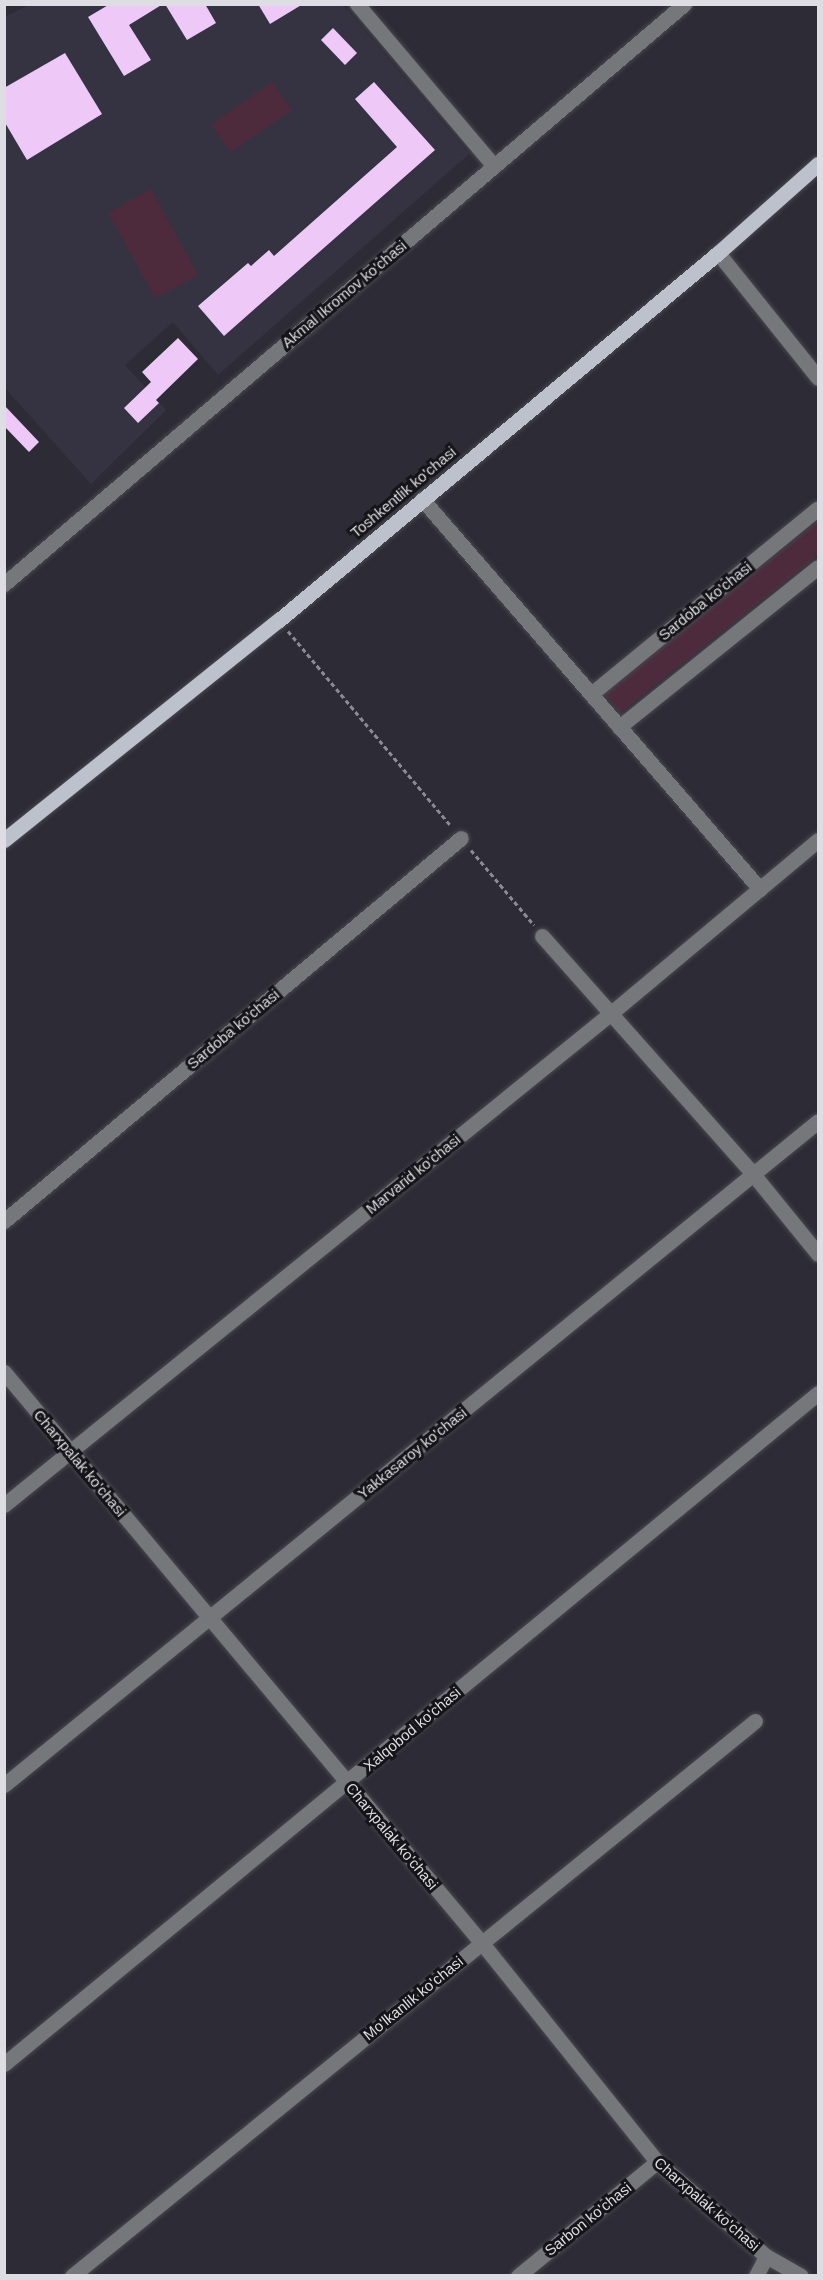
<!DOCTYPE html>
<style>
body{margin:0}
#map{position:relative;width:823px;height:2280px;overflow:hidden;background:#2d2b35;font-family:Arial,sans-serif}
div>[style]{position:absolute}
[style*='--x']{left:calc(var(--x)*1px);top:calc(var(--y)*1px);width:calc(var(--w)*1px);rotate:calc(var(--a)*1deg)}
.built>*{inset:0;background:#353342}
.green>*{inset:0;background:#4d2b3d}
.building>*{inset:0;background:#eec9f7}
.path>*{height:3px;margin-top:-1.5px;transform-origin:0;background:repeating-linear-gradient(90deg,#8c8a92 0 4.5px,transparent 0 7.5px)}
.roads{filter:drop-shadow(0 0 2px #494751) drop-shadow(0 0 2px #494751)}
.minor>*{height:15px;margin:-7.5px;padding:0 7.5px;transform-origin:7.5px;border-radius:7.5px;background:#75777b}
.major>*{height:15px;margin:-7.5px;padding:0 7.5px;transform-origin:7.5px;border-radius:7.5px;background:#bcc1cb}
span{translate:-50% -50%;white-space:nowrap;text-align:center;line-height:1.15;-webkit-text-stroke:6px #151419;paint-order:stroke}
.street-label{font-size:15px;color:#dedde3}
.frame{position:absolute;inset:0;border:6px solid #dedde3;pointer-events:none}
</style>
<div id="map">
<div class="built">
<div style="clip-path:polygon(28px 5px,343px 5px,469px 154px,218px 375px,173px 322px,125px 365px,166px 410px,91px 484px,5px 388px,5px 17px)"></div>
</div>
<div class="green">
<div style="clip-path:polygon(272px 82px,292px 110px,230px 152px,211px 124px)"></div>
<div style="clip-path:polygon(151px 189px,198px 275px,155px 298px,108px 213px)"></div>
<div style="clip-path:polygon(818px 521px,818px 555px,620px 713px,603px 692px)"></div>
</div>
<div class="building">
<div style="clip-path:polygon(110px 4px,163px 4px,129px 25px,151px 60px,124px 76px,88px 17px)"></div>
<div style="clip-path:polygon(165px 4px,205px 4px,216px 23px,187px 40px)"></div>
<div style="clip-path:polygon(258px 4px,303px 4px,270px 24px)"></div>
<div style="clip-path:polygon(333px 28px,357px 53px,345px 65px,321px 40px)"></div>
<div style="clip-path:polygon(65px 53px,102px 114px,27px 160px,4px 121px,4px 88px)"></div>
<div style="clip-path:polygon(374px 82px,435px 150px,224px 336px,198px 306px,248px 263px,251px 266px,269px 250px,274px 256px,397px 147px,355px 99px)"></div>
<div style="clip-path:polygon(178px 338px,198px 359px,156px 400px,159px 403px,138px 423px,124px 408px,151px 382px,142px 372px)"></div>
<div style="clip-path:polygon(4px 405px,39px 442px,29px 452px,4px 426px)"></div>
</div>
<div class="path">
<div style="--x:288;--y:631;--w:254;--a:50.1"></div>
<div style="--x:471;--y:850;--w:98;--a:50"></div>
</div>
<div class="roads">
<div class="minor">
<div style="--x:357;--y:4;--w:212;--a:49.8"></div>
<div style="--x:718;--y:253;--w:160;--a:51.3"></div>
<div style="--x:422;--y:499;--w:516;--a:49.09"></div>
<div style="--x:4;--y:584;--w:894;--a:-40.46"></div>
<div style="--x:591;--y:694;--w:293;--a:-39.3"></div>
<div style="--x:619;--y:727;--w:255;--a:-38.8"></div>
<div style="--x:542;--y:936;--w:318;--a:48.4"></div>
<div style="--x:753;--y:1174;--w:103;--a:50.9"></div>
<div style="--x:4;--y:1221;--w:596;--a:-39.97"></div>
<div style="--x:4;--y:1372;--w:743;--a:50.08"></div>
<div style="--x:481;--y:1942;--w:282;--a:51.3"></div>
<div style="--x:657;--y:2162;--w:144;--a:40.8"></div>
<div style="--x:766;--y:2256;--w:40;--a:29.7"></div>
<div style="--x:4;--y:1505;--w:780;--a:-39.02"></div>
<div style="--x:610;--y:1014;--w:271;--a:-39.9"></div>
<div style="--x:4;--y:1785;--w:1050;--a:-39.2"></div>
<div style="--x:4;--y:2064;--w:1055;--a:-39.5"></div>
<div style="--x:72;--y:2276;--w:880;--a:-39.1"></div>
<div style="--x:518;--y:2276;--w:180;--a:-39.4"></div>
<div style="--x:756;--y:2276;--w:22;--a:-63"></div>
</div>
<div class="major">
<div style="--x:4;--y:840;--w:352;--a:-38.7"></div>
<div style="--x:279;--y:620;--w:572;--a:-39.9"></div>
<div style="--x:718;--y:253;--w:134;--a:-41.7"></div>
</div>
</div>
<div class="street-label">
<span style="left:344px;top:294px;rotate:-40deg">Akmal Ikromov ko'chasi</span>
<span style="left:403px;top:492px;rotate:-40deg">Toshkentlik ko'chasi</span>
<span style="left:705px;top:601px;rotate:-39deg">Sardoba ko'chasi</span>
<span style="left:233px;top:1029px;rotate:-40deg">Sardoba ko'chasi</span>
<span style="left:413px;top:1174px;rotate:-39deg">Marvarid ko'chasi</span>
<span style="left:412px;top:1453px;rotate:-39deg">Yakkasaroy ko'chasi</span>
<span style="left:80px;top:1463px;rotate:50deg">Charxpalak ko'chasi</span>
<span style="left:412px;top:1729px;rotate:-40deg">Xalqobod ko'chasi</span>
<span style="left:392px;top:1836px;rotate:50deg">Charxpalak ko'chasi</span>
<span style="left:413px;top:1998px;rotate:-39deg">Mo'lkanlik ko'chasi</span>
<span style="left:707px;top:2204px;rotate:41deg">Charxpalak ko'chasi</span>
<span style="left:588px;top:2219px;rotate:-39deg">Sarbon ko'chasi</span>
</div>
<div class="frame"></div>
</div>
